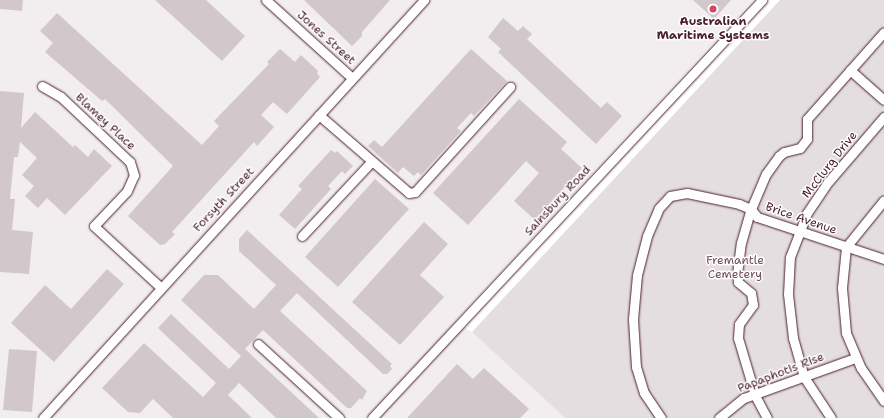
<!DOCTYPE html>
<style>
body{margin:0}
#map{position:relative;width:884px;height:418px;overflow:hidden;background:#fff;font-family:"Shantell Sans",sans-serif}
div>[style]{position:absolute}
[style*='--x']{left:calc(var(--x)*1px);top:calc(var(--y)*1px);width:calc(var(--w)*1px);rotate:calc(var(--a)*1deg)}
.built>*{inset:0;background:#f2eeef}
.green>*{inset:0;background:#e5dee0}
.building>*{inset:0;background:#d2c7cb}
.roads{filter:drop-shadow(0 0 1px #4a1f2b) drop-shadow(0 0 1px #4a1f2b)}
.minor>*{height:9px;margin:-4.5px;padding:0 4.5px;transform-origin:4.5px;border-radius:4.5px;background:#fff}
.dots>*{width:11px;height:11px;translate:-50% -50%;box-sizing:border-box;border:2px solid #fff;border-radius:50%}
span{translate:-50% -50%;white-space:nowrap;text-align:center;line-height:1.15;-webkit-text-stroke:3px #fff;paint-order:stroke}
.poi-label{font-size:12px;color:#4a1f2b;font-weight:700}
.street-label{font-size:12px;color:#4a1f2b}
.park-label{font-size:12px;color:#714f58}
</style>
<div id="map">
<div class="built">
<div style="clip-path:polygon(0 0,753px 0,455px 322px,472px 332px,565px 418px,0 418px)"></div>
</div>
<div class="green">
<div style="clip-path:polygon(780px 0,884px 0,884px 418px,565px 418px,472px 332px)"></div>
</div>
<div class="building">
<div style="clip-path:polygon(0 0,23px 0,22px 11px,0 9px)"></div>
<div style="clip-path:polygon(155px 0,206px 0,245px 36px,222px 61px)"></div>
<div style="clip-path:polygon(304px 0,390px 0,362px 32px,362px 36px,352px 46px)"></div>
<div style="clip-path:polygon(693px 0,731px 0,714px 19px)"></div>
<div style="clip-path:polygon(57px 13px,202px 145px,219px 126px,214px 121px,269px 64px,267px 62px,280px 49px,295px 62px,301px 55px,318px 71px,317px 73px,320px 77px,287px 114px,273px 102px,261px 115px,274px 127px,257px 146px,254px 142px,172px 232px,175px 234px,165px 244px,160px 245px,128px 216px,173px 166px,105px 99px,102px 101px,45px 52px,53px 43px,40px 31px)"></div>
<div style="clip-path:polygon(503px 18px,518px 31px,523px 26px,532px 34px,527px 39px,601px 108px,607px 102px,622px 116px,596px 144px,498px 52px,501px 49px,488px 37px)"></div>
<div style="clip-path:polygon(471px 49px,507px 81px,474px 116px,471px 113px,457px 128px,461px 131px,421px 175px,418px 172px,414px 176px,403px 167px,398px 173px,368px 146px,374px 140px,382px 147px)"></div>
<div style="clip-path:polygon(0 91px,24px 93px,21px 128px,35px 112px,73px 147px,75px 145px,88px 157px,94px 149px,112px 166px,65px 215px,47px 198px,38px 208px,25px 196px,34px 186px,22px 175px,37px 158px,20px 142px,18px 157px,14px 157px,10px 199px,15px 199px,12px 230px,33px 232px,29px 274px,0 272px)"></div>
<div style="clip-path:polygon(519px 99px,567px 142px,561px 149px,582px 168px,535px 220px,514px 201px,539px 173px,526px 161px,468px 225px,433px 193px)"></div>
<div style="clip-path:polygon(331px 150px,335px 153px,337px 151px,353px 166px,345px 174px,342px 171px,328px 186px,331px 189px,295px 229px,279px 215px,302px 189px,298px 186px)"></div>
<div style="clip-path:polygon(375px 179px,409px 209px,338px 287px,305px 257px)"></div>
<div style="clip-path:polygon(424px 222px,448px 244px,420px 275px,444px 297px,400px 345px,352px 302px)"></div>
<div style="clip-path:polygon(247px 230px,392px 364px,390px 366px,392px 369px,387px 374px,383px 374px,297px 293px,280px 311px,367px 391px,362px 400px,360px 398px,351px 408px,347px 408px,263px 330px,245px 349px,319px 418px,276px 418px,239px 383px,228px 395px,252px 418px,173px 418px,153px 399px,140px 413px,128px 412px,102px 388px,144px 343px,203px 397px,216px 383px,158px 328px,171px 314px,229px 369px,241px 356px,181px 300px,204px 275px,218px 275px,254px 309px,276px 285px,239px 251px,239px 239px)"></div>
<div style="clip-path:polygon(107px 269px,124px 284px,54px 362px,11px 323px,45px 285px,71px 309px)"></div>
<div style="clip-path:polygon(9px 349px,37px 351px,32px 412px,3px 410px)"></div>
<div style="clip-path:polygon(457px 364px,473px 379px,484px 368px,529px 409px,520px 418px,407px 418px)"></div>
</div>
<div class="roads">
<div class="minor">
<div style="--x:266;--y:0;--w:116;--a:42.2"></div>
<div style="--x:850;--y:70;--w:45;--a:41.4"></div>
<div style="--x:42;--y:86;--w:22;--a:30"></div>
<div style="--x:61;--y:97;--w:95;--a:43.3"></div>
<div style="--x:130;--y:162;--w:14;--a:73"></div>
<div style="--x:134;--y:175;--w:17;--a:114"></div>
<div style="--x:127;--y:191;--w:48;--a:133.3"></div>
<div style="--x:94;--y:226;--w:90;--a:42.7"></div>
<div style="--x:319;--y:115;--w:119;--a:40.9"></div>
<div style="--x:409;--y:193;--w:6;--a:-9"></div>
<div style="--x:415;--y:192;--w:142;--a:-47.9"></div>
<div style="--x:302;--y:236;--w:101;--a:-47"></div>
<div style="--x:846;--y:247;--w:41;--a:95.6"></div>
<div style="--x:842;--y:288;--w:45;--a:84.9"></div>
<div style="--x:846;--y:333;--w:38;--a:67"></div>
<div style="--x:861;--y:368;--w:40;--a:55.1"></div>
<div style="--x:846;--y:247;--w:60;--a:-51"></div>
<div style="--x:258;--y:344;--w:110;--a:42.4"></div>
<div style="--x:43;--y:418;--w:566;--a:-47.65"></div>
<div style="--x:372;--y:418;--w:572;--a:-46.98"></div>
<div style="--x:661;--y:418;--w:30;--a:-124"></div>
<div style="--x:644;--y:393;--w:27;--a:-107"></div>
<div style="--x:636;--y:367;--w:48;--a:-93.6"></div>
<div style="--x:633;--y:319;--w:44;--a:-84.8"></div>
<div style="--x:637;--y:275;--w:40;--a:-75.6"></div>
<div style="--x:647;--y:236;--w:30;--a:-67"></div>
<div style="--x:659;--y:208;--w:16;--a:-47"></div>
<div style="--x:670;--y:196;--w:17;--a:-10"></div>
<div style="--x:687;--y:193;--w:53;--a:11.9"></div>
<div style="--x:739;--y:204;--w:13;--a:23"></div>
<div style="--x:751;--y:209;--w:10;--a:53"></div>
<div style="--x:757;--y:217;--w:134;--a:18.3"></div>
<div style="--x:719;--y:418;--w:32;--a:-39"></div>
<div style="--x:744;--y:398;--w:118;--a:-19.8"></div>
<div style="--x:767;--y:418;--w:26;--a:-118"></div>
<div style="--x:755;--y:395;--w:59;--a:-106.6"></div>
<div style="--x:738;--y:338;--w:14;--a:-86"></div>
<div style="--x:739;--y:324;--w:24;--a:-54"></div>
<div style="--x:753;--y:305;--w:12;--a:-99"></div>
<div style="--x:751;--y:293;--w:17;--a:-140"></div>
<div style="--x:738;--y:282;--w:8;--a:-97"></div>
<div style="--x:737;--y:274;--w:31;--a:-83"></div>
<div style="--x:741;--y:243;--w:35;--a:-74"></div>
<div style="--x:751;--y:209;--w:38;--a:-67"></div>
<div style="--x:766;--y:174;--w:22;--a:-54"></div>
<div style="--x:779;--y:156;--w:6;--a:-39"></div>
<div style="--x:784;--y:152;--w:16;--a:-14"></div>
<div style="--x:800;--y:148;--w:11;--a:-52"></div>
<div style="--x:807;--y:139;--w:20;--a:-90"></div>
<div style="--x:807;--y:119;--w:116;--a:-48.5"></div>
<div style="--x:831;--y:418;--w:49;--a:-123.4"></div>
<div style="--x:804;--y:377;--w:41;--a:-105.8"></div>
<div style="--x:793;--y:338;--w:44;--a:-96.5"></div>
<div style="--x:788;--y:294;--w:37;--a:-87"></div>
<div style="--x:790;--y:257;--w:47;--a:-68.9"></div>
<div style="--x:807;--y:213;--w:37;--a:-56"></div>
<div style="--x:828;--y:182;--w:86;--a:-49.3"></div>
</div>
</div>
<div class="dots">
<div style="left:713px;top:9px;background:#d1495b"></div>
</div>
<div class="poi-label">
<span style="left:713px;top:29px">Australian<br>Maritime Systems</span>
</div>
<div class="street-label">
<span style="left:326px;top:38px;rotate:42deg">Jones Street</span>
<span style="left:105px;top:122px;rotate:43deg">Blamey Place</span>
<span style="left:830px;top:165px;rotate:-52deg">McClurg Drive</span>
<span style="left:224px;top:200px;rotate:-47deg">Forsyth Street</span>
<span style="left:558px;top:201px;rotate:-47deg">Sainsbury Road</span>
<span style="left:801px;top:219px;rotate:19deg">Brice Avenue</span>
<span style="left:781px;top:373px;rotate:-21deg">Papaphotis Rise</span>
</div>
<div class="park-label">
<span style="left:735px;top:268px">Fremantle<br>Cemetery</span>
</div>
</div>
